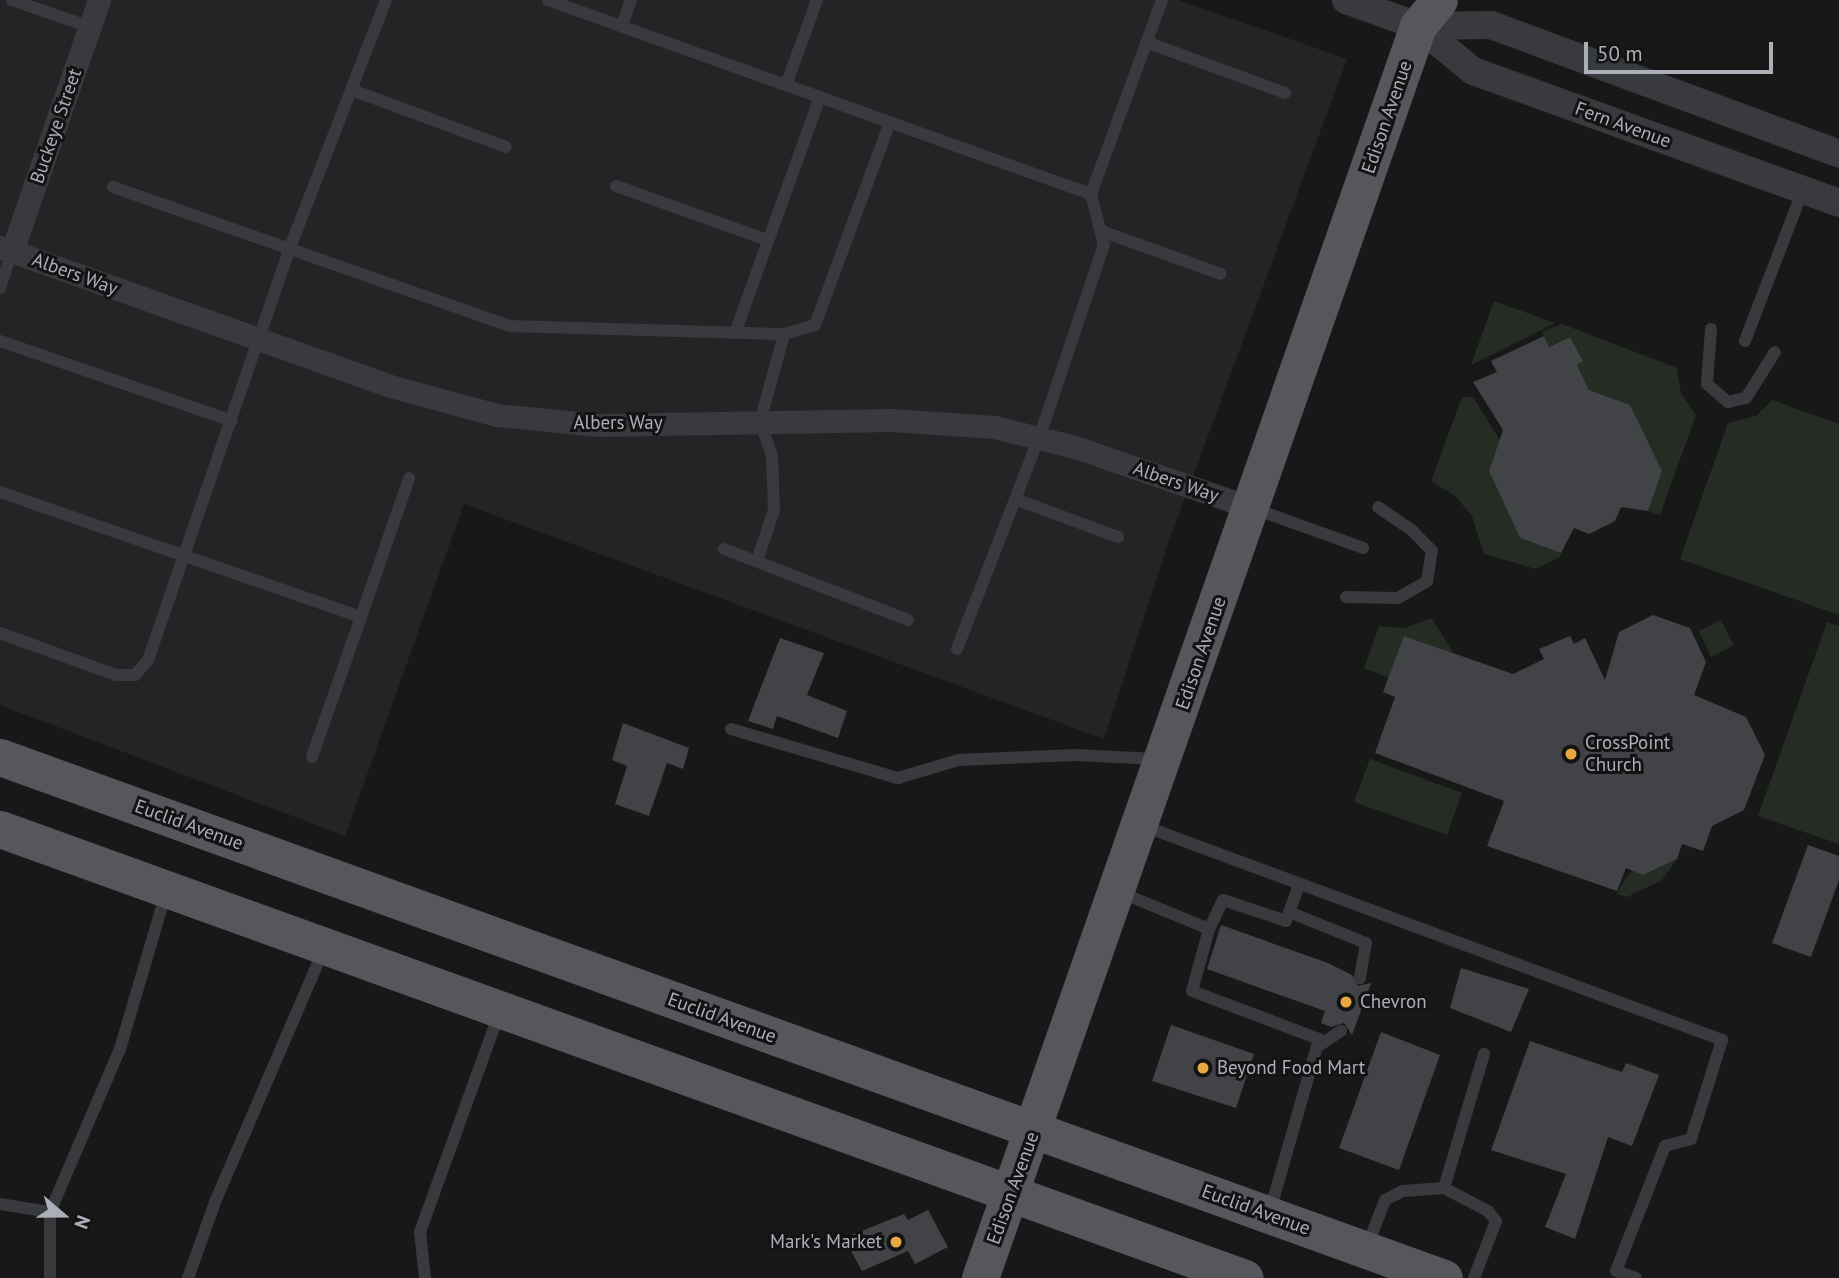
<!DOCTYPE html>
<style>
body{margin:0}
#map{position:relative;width:1839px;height:1278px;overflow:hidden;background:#181819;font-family:"PT Sans",sans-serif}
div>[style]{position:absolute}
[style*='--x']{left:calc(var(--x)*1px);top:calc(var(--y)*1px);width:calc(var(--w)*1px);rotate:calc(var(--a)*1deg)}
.built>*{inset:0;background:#242426}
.green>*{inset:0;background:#242c24}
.building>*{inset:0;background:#424346}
.service>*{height:12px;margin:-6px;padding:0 6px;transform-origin:6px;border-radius:6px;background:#393a3e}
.minor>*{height:23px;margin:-11.5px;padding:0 11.5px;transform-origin:11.5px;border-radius:11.5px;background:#393a3e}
.tertiary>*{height:28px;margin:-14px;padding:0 14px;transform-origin:14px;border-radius:14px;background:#393a3e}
.primary>*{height:37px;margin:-18.5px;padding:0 18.5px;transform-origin:18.5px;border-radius:18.5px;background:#55575d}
.dots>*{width:19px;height:19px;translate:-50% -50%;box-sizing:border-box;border:4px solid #131314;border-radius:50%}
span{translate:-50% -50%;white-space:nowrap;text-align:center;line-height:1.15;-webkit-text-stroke:6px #131314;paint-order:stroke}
.street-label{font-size:19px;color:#abafb8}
.poi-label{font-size:19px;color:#abafb8}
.left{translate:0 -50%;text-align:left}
.right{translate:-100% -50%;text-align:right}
.north{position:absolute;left:28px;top:1180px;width:70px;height:70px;-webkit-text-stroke:5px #131314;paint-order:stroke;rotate:110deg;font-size:19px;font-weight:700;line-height:28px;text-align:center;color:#abafb8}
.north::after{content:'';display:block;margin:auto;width:24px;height:32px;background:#abafb8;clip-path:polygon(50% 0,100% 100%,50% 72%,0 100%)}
.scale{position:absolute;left:1584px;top:42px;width:189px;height:32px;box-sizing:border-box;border:4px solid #abafb8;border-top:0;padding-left:9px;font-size:21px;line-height:24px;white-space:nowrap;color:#abafb8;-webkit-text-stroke:5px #131314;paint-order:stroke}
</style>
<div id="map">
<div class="built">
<div style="clip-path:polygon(0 0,1178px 0,1347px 59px,1168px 544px,1104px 739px,464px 504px,345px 836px,0 705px)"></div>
</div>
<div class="green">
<div style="clip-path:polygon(1494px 301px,1555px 323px,1471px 365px)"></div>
<div style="clip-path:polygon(1562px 324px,1677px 368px,1681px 393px,1696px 415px,1660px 515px,1648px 511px,1661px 471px,1630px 405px,1589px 390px,1577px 365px,1582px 361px,1570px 337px,1549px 347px,1542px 332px)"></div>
<div style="clip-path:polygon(1462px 397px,1473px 397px,1500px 440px,1489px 471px,1520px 538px,1561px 553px,1560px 557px,1536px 569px,1484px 554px,1472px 516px,1455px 496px,1431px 481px)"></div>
<div style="clip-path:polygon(1772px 400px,1839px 424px,1839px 615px,1680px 559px,1728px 423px,1756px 416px)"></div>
<div style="clip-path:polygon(1432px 618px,1453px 653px,1404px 636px,1389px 678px,1364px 668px,1379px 626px,1404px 628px)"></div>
<div style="clip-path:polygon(1721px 620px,1734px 645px,1711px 657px,1699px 631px)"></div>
<div style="clip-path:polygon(1827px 622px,1839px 626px,1839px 844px,1758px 816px)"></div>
<div style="clip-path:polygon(1370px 759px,1462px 793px,1447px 835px,1354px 802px)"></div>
<div style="clip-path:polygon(1677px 859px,1662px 880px,1627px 897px,1616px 894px,1632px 870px,1644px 875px)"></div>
</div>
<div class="building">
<div style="clip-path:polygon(1544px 336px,1549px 347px,1570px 337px,1583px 361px,1577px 365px,1589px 390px,1630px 405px,1662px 471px,1648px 511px,1621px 507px,1615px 521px,1589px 534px,1574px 528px,1561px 553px,1520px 538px,1489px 471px,1503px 430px,1473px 382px,1497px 372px,1491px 361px)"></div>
<div style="clip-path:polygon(1653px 615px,1690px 628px,1706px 662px,1694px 695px,1746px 717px,1765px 755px,1744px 810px,1712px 826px,1703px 851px,1682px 844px,1677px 859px,1643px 875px,1626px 868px,1617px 891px,1487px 846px,1504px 801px,1375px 753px,1395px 697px,1383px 692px,1404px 636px,1513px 674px,1544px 659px,1539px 649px,1570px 636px,1574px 644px,1585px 638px,1605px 680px,1619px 632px)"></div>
<div style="clip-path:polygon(780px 638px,824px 653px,807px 695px,847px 711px,838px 738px,777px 716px,773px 729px,748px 721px)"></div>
<div style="clip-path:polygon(623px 723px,689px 748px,683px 769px,667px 763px,649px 816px,615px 804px,627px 766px,612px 760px)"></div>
<div style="clip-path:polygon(1808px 845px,1839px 856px,1839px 880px,1811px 957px,1772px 943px)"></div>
<div style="clip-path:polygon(1221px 925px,1328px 963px,1352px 975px,1358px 986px,1371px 983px,1352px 1035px,1344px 1023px,1331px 1027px,1321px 1023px,1325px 1011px,1207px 969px)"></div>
<div style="clip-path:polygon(1461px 968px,1529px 989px,1511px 1032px,1450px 1008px)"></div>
<div style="clip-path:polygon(1171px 1025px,1254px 1054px,1236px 1108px,1152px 1081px)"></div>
<div style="clip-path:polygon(1381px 1032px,1440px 1055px,1399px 1170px,1339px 1148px)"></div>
<div style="clip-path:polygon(1530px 1041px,1622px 1072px,1626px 1063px,1659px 1075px,1632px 1146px,1608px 1137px,1575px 1239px,1545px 1227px,1566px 1174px,1491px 1150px)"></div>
<div style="clip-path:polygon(928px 1210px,948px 1247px,915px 1264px,908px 1251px,862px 1271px,844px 1238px,904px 1214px,908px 1220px)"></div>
</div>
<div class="service">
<div style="--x:12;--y:0;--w:83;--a:19.1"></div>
<div style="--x:548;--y:0;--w:253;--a:19.7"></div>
<div style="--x:817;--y:0;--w:90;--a:110"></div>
<div style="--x:786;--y:85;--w:324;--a:19.7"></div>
<div style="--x:1091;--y:194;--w:207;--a:-69.9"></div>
<div style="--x:622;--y:26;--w:28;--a:-71"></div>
<div style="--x:1146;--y:42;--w:148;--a:20.1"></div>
<div style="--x:352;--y:90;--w:164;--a:20.3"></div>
<div style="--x:616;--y:186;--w:160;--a:19.7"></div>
<div style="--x:113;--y:187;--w:420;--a:19.3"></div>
<div style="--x:509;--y:326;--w:275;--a:1.7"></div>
<div style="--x:784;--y:334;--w:32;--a:-16"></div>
<div style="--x:815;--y:325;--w:216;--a:-69.7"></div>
<div style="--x:1101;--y:231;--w:127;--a:19.7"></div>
<div style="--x:0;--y:288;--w:39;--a:-72"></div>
<div style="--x:1711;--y:329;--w:55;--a:94.2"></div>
<div style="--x:1707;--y:384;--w:28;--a:41"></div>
<div style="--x:1728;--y:402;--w:18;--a:-13"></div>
<div style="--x:1746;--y:398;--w:54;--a:-57.8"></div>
<div style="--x:735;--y:333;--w:251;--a:-70.2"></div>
<div style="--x:0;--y:341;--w:245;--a:19"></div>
<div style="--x:1745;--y:341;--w:162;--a:-69"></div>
<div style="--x:0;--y:492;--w:382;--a:19.1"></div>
<div style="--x:361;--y:617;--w:147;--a:-70.9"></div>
<div style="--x:1015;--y:499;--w:110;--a:20.3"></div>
<div style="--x:1252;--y:508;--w:118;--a:19.8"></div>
<div style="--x:724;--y:549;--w:197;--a:21.1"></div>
<div style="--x:757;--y:561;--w:54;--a:-71.6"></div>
<div style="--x:774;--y:510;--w:54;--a:-92.1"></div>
<div style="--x:772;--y:456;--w:36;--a:-109"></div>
<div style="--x:760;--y:422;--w:91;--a:-74.7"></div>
<div style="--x:1346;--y:597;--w:52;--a:1.1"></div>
<div style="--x:1398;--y:598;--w:34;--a:-30"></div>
<div style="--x:1427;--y:581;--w:30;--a:-81"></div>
<div style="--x:1432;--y:551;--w:28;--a:-134"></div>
<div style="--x:1413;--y:531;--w:42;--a:-145.6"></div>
<div style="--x:0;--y:633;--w:123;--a:19.9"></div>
<div style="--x:116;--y:675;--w:19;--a:0"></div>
<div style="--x:135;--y:675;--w:20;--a:-49"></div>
<div style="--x:148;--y:660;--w:434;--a:-71"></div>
<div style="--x:289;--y:250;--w:268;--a:-68.8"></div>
<div style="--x:957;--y:649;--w:226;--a:-68.8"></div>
<div style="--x:1039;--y:438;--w:204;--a:-71.4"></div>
<div style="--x:1104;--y:245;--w:53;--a:-104.3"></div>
<div style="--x:731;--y:729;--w:174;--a:16.4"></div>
<div style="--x:898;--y:778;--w:63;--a:-16.7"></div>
<div style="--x:958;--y:760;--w:117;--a:-2.4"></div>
<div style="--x:1075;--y:755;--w:82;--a:2.8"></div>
<div style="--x:312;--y:757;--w:148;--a:-70.7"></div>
<div style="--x:1141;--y:825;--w:620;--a:20.31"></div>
<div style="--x:1722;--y:1040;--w:104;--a:107.4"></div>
<div style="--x:1691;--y:1139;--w:27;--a:165"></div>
<div style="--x:1665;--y:1146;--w:134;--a:111.4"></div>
<div style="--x:1616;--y:1271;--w:21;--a:19"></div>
<div style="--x:1119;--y:892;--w:97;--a:22.3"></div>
<div style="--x:1209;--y:929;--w:64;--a:105.3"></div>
<div style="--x:1192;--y:991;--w:136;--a:20.7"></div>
<div style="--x:1319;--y:1039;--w:179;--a:105.9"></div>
<div style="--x:1289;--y:912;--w:83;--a:21.9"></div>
<div style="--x:1366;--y:943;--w:36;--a:100"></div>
<div style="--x:1209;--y:929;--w:32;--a:-64"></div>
<div style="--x:1223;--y:900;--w:66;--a:18.4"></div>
<div style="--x:1286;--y:921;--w:38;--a:-70"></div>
<div style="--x:1317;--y:1047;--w:29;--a:-34"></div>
<div style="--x:0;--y:1204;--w:51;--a:9.1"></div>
<div style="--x:1367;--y:1247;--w:50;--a:-69"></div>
<div style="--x:1385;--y:1200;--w:20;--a:-27"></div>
<div style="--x:1403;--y:1191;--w:41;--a:-4.2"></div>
<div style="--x:50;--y:1278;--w:66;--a:-90"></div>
<div style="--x:50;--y:1212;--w:177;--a:-66.8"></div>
<div style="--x:120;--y:1049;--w:163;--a:-73.6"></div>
<div style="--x:188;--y:1278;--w:81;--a:-70.4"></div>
<div style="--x:215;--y:1202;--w:275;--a:-66.7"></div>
<div style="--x:425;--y:1278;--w:46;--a:-96.2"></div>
<div style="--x:420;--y:1232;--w:232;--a:-70.1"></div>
<div style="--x:1474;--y:1278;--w:61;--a:-68.9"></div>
<div style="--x:1496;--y:1221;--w:13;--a:-129"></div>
<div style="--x:1488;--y:1211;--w:50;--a:-152.4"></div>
<div style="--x:1444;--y:1188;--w:140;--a:-73.4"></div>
</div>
<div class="minor">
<div style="--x:0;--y:247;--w:414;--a:19.6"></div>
<div style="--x:390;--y:386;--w:111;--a:15.2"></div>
<div style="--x:497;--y:415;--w:102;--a:5.6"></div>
<div style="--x:599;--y:425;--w:293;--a:-1"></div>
<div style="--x:892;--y:420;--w:102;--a:3.9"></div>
<div style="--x:994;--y:427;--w:83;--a:13.9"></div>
<div style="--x:1075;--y:447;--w:187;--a:19"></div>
<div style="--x:12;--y:251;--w:266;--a:-70.9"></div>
</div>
<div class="tertiary">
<div style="--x:1346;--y:0;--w:77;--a:19.9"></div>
<div style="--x:1418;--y:26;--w:71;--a:39.3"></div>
<div style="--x:1473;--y:71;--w:389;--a:19.8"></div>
<div style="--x:1418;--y:26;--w:73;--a:-0.8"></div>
<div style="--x:1491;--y:25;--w:371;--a:20.3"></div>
</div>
<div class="primary">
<div style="--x:0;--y:757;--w:1535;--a:19.84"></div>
<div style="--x:0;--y:829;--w:1323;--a:19.83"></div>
<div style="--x:980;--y:1278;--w:1326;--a:-70.72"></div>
<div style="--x:1418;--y:26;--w:33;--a:-51"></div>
</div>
<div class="dots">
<div style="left:1571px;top:754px;background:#e7a842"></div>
<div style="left:1346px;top:1002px;background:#e7a842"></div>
<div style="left:1203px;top:1068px;background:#e7a842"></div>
<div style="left:896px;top:1242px;background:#e7a842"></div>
</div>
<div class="street-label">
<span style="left:1387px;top:117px;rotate:-71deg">Edison Avenue</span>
<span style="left:1623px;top:125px;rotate:20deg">Fern Avenue</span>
<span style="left:56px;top:126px;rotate:-71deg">Buckeye Street</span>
<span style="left:75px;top:274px;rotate:20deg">Albers Way</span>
<span style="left:618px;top:423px">Albers Way</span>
<span style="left:1176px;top:482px;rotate:19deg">Albers Way</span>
<span style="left:1201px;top:653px;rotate:-71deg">Edison Avenue</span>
<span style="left:189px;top:825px;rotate:20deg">Euclid Avenue</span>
<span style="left:722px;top:1018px;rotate:20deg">Euclid Avenue</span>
<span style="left:1013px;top:1188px;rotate:-70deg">Edison Avenue</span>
<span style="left:1256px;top:1210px;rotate:20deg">Euclid Avenue</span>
</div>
<div class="poi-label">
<span class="left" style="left:1585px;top:754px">CrossPoint<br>Church</span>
<span class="left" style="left:1360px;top:1002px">Chevron</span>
<span class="left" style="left:1217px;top:1068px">Beyond Food Mart</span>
<span class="right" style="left:882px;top:1242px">Mark's Market</span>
</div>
<div class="north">N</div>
<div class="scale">50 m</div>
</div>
